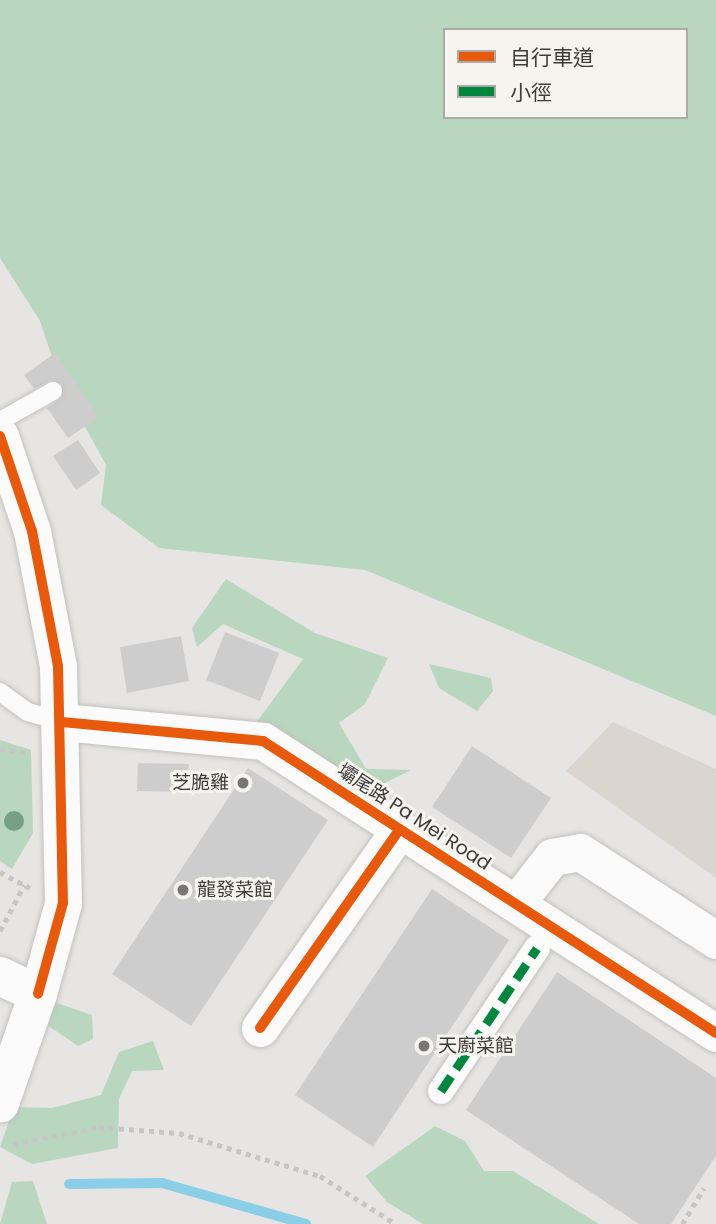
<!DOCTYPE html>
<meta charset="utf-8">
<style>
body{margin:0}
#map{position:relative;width:716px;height:1224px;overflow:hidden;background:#e7e5e3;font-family:Poppins,"Noto Sans TC",sans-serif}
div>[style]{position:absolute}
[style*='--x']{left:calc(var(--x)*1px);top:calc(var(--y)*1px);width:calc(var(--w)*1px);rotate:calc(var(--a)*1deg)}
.built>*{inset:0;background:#dad6cf}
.green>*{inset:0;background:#b8d7be}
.stream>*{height:10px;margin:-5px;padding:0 5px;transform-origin:5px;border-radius:5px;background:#8bcee7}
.building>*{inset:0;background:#cecdcd}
.path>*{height:4.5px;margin-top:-2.25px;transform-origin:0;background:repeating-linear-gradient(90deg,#c7c6c6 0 5px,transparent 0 10px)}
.roads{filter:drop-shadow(0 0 2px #c2c1bf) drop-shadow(0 0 2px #c2c1bf)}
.service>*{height:18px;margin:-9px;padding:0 9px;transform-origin:9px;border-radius:9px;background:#fbfbfb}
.pedestrian>*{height:26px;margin:-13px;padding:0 13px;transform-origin:13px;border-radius:13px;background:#fbfbfb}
.minor>*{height:37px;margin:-18.5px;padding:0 18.5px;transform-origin:18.5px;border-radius:18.5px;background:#fbfbfb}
.secondary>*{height:38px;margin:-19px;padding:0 19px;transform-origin:19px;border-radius:19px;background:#fbfbfb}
.quiet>*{height:9px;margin-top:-4.5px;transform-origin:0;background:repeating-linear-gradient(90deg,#00873e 0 18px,transparent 0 27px)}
.cycleway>*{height:10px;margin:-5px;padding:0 5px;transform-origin:5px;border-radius:5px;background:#e8590c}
.trees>*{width:20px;height:20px;margin:-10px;border-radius:50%;background:#76a084}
.dots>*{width:19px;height:19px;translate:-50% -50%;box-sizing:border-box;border:4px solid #f5f4ef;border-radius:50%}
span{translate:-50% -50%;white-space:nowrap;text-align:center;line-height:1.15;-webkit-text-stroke:6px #f5f4ef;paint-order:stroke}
.poi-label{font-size:19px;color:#3c3c3a}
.right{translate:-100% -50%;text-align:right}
.left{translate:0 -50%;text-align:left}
.street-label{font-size:19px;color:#3c3c3a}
.legend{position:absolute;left:443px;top:28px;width:245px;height:91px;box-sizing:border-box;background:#f5f4ef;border:2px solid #abaaa7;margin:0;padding:9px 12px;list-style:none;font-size:21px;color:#3c3c3a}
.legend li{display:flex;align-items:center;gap:14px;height:35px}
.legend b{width:35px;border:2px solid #abaaa7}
</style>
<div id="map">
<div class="built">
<div style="clip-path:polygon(613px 722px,716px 769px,716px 878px,566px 771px)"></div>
</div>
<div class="green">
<div style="clip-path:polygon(evenodd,0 0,716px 0,716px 716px,365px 570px,159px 548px,101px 505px,106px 465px,60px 381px,40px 321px,0 258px,0 0,445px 30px,686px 30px,686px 117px,445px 117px,445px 30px)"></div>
<div style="clip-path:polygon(226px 579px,315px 633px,388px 658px,365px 704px,339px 723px,366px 769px,411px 770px,336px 807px,253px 727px,303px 659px,223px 624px,197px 647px,192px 628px)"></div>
<div style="clip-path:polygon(429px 664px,491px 678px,493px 691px,477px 711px,439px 688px)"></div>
<div style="clip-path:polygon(0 740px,31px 750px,33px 833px,12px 869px,0 861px)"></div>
<div style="clip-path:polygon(51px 1001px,92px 1015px,93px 1039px,78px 1046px,47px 1025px)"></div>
<div style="clip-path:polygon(153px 1041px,164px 1070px,132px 1071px,119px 1099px,118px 1148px,32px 1164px,0 1147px,14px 1107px,52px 1108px,101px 1095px,119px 1052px)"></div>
<div style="clip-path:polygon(435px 1126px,465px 1141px,484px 1171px,513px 1171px,599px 1224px,423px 1224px,387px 1202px,365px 1176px)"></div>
<div style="clip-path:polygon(33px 1181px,47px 1224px,0 1224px,12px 1182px)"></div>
</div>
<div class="stream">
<div style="--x:69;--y:1184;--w:93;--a:-0.6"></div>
<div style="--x:162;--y:1183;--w:150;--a:15.9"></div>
</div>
<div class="building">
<div style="clip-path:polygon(55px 353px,99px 417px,68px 438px,47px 408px,62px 397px,62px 385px,52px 380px,34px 389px,24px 375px)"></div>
<div style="clip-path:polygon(78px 440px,100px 473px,76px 490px,53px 456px)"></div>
<div style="clip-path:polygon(225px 632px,279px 653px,260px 701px,206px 680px)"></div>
<div style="clip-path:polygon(181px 636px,189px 681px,127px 693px,120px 647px)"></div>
<div style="clip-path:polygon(472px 746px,551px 798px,511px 858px,432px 807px)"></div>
<div style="clip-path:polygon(138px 763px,189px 764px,187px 792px,137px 791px)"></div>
<div style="clip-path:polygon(248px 768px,328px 820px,191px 1026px,112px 974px)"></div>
<div style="clip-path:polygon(432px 889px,509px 940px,373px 1147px,295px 1095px)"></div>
<div style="clip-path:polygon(557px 972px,716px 1078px,716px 1156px,671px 1224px,639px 1224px,466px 1110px)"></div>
</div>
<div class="path">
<div style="--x:0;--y:749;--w:26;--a:7"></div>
<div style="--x:0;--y:872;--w:34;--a:28"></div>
<div style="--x:0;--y:931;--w:52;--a:-62.4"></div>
<div style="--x:13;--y:1144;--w:88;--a:-11.2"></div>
<div style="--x:99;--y:1127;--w:80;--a:4.3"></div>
<div style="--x:179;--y:1133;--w:147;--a:17"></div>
<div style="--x:320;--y:1176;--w:90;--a:32.3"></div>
<div style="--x:682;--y:1224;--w:42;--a:-58.6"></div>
</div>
<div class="roads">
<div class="service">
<div style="--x:0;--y:421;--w:61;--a:-29.5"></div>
<div style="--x:0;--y:692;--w:34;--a:36"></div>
<div style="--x:28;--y:712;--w:35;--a:16"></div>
</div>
<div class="pedestrian">
<div style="--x:441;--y:1091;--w:172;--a:-56.1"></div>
</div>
<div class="minor">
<div style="--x:0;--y:436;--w:100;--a:71.4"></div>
<div style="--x:32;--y:531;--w:137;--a:79.1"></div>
<div style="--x:58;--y:666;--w:237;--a:88.8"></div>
<div style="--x:63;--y:903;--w:94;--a:105.4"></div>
<div style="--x:62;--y:722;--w:202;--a:5.4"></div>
<div style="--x:263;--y:741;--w:539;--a:32.81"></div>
<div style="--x:517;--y:902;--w:57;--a:-52.1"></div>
<div style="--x:552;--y:857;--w:28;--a:-10"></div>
<div style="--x:580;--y:852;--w:162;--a:32.9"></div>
<div style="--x:260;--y:1028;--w:243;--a:-54.9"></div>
</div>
<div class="secondary">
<div style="--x:0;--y:976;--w:42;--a:25.3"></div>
<div style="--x:38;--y:994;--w:116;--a:109.1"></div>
</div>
</div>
<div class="quiet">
<div style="--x:441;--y:1091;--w:172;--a:-56.1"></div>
</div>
<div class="cycleway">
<div style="--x:0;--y:436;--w:100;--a:71.4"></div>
<div style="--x:32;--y:531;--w:137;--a:79.1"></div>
<div style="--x:58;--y:666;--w:237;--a:88.8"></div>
<div style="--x:63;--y:903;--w:94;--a:105.4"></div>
<div style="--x:62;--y:722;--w:202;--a:5.4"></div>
<div style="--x:263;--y:741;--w:539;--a:32.81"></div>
<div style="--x:260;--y:1028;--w:243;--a:-54.9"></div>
</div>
<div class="trees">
<div style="left:14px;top:821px"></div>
</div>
<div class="dots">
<div style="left:243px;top:783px;background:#787775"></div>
<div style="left:183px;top:890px;background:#787775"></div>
<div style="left:424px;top:1046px;background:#787775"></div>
</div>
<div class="poi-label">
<span class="right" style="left:229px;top:783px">芝脆雞</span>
<span class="left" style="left:197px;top:890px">龍發菜館</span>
<span class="left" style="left:438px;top:1046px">天廚菜館</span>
</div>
<div class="street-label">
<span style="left:414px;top:817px;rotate:33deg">壩尾路 Pa Mei Road</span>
</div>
<ul class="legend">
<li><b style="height:9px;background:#e8590c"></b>自行車道</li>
<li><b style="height:9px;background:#00873e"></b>小徑</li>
</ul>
</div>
